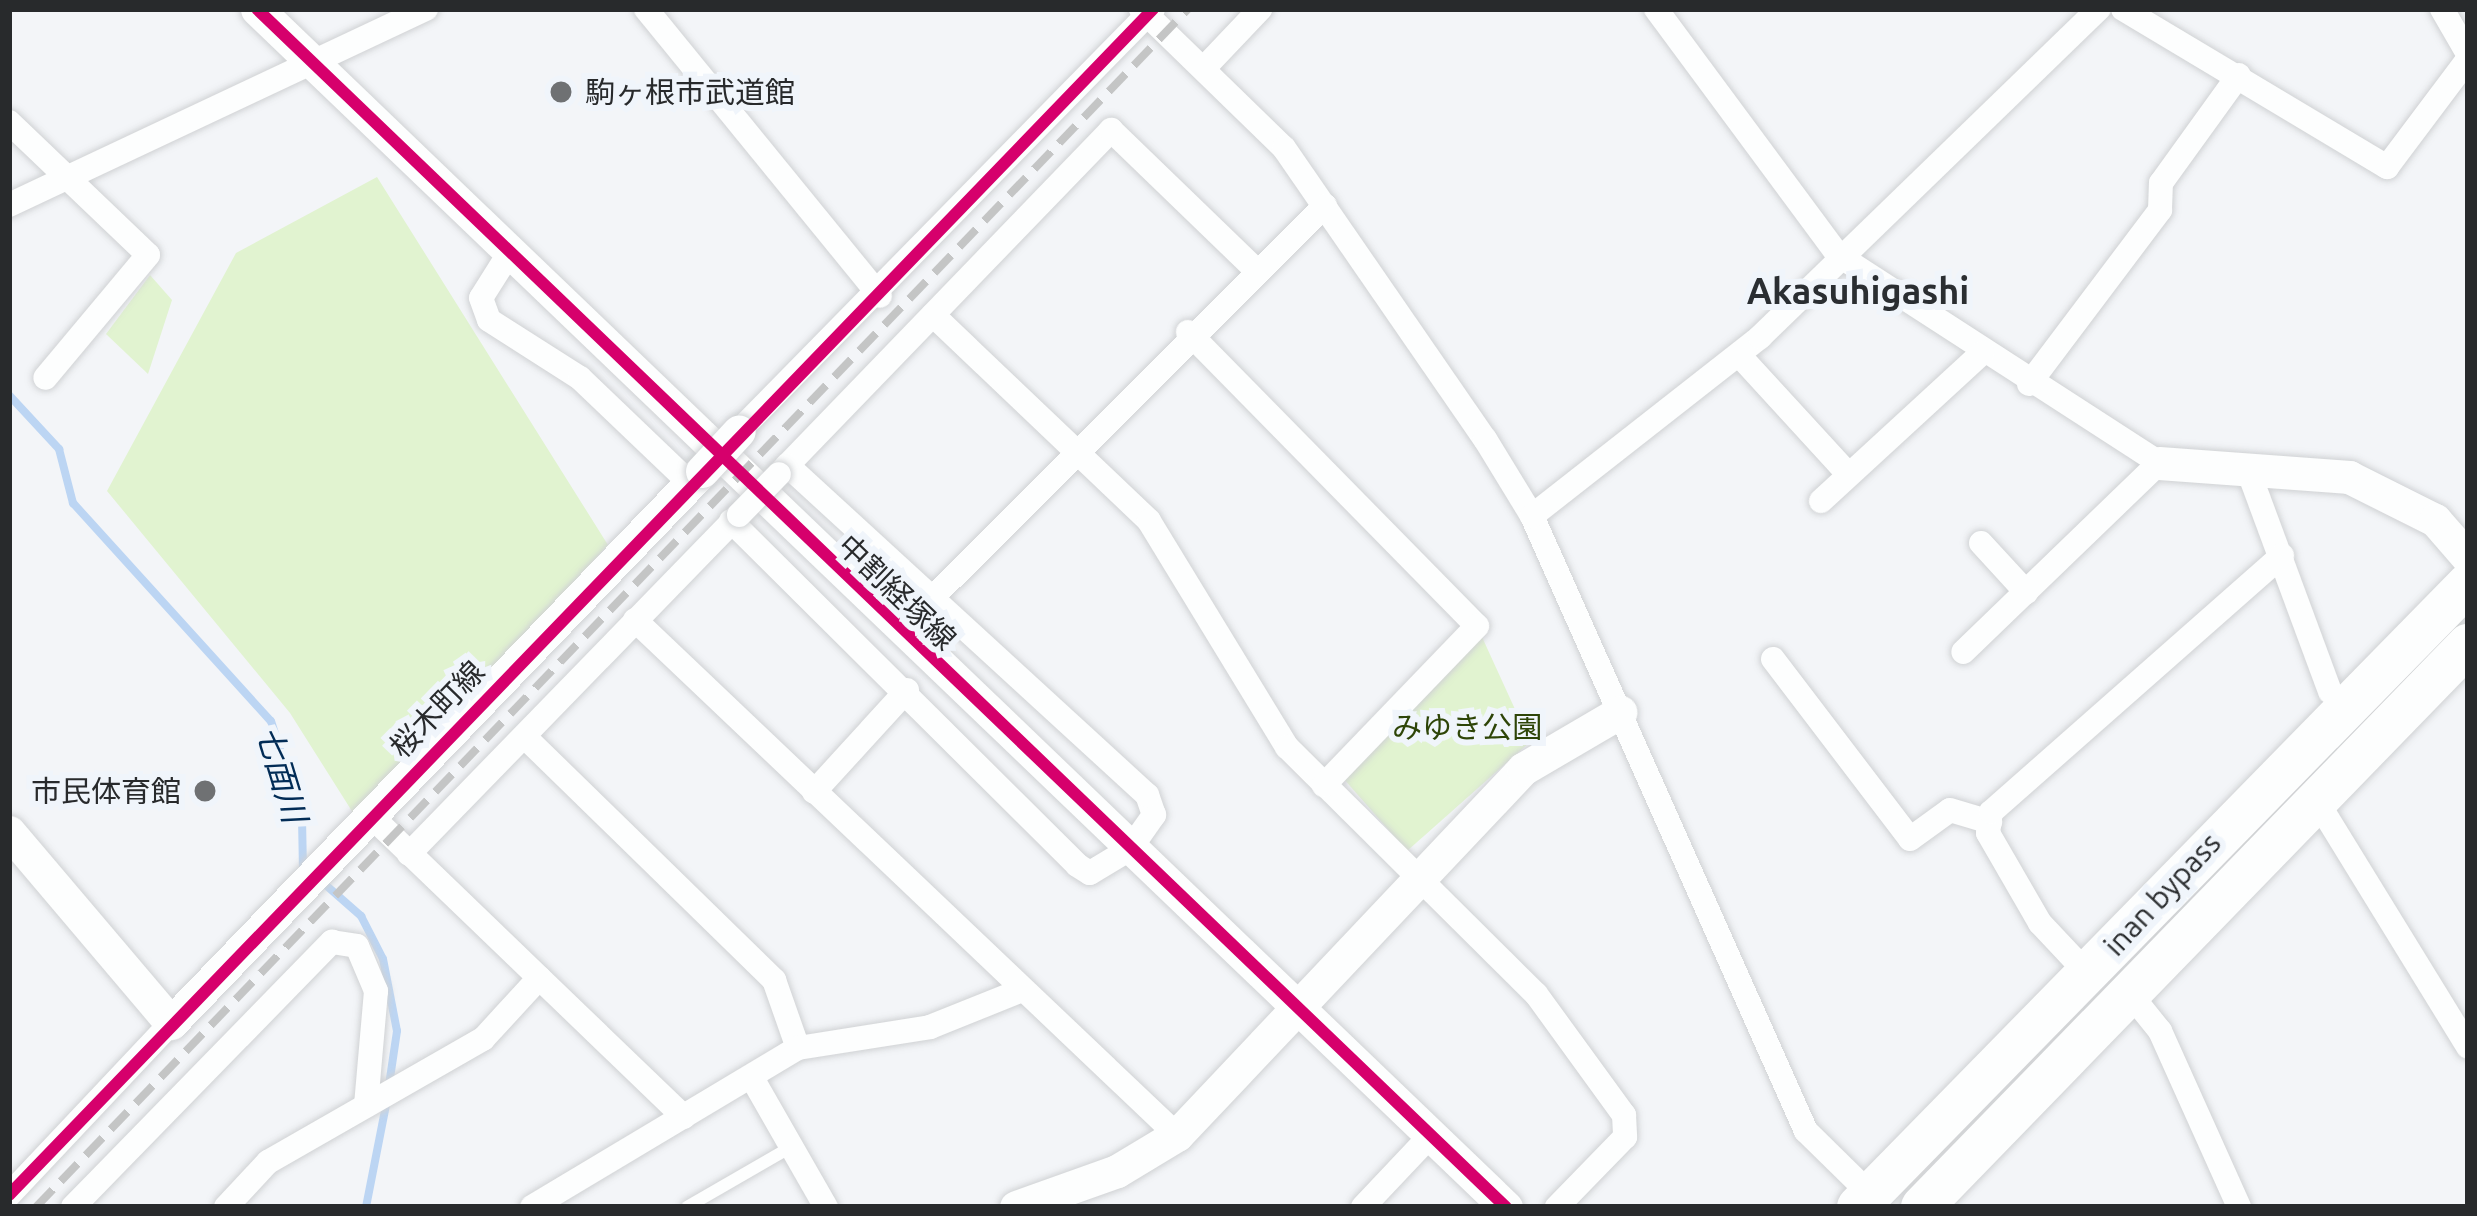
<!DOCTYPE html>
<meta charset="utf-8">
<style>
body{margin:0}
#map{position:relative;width:2477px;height:1216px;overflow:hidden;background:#f3f5f8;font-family:Ubuntu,"Noto Sans JP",sans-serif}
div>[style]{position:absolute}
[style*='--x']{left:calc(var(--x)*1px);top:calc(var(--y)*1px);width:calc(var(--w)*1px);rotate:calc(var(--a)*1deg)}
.green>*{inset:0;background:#e1f3d0}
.stream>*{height:8px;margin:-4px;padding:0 4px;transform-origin:4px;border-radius:4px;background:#bcd5f3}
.roads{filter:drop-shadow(0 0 3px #d0d2d4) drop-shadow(0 0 3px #d0d2d4)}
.lane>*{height:12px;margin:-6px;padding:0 6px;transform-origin:6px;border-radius:6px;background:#fdfefe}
.street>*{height:24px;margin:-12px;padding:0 12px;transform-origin:12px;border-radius:12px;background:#fdfefe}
.secondary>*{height:33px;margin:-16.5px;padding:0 16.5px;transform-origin:16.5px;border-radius:16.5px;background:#fdfefe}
.highway>*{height:42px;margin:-21px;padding:0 21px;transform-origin:21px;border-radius:21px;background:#fdfefe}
.rail>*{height:8px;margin-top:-4px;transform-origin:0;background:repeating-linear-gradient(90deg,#c4c5c5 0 24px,transparent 0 36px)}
.bridges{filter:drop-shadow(0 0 3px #d0d2d4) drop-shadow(0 0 3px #d0d2d4)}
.street-bridge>*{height:24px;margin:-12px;padding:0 12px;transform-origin:12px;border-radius:12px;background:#fdfefe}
.secondary-bridge>*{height:33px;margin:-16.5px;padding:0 16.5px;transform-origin:16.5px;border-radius:16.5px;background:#fdfefe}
.cycleway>*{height:12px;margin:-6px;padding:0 6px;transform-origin:6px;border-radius:6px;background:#d6006c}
.dots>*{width:33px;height:33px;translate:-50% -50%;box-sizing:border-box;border:6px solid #f0f5fb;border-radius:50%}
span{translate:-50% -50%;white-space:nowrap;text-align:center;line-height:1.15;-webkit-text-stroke:12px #f0f5fb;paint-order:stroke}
.poi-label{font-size:30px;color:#282a2c}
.left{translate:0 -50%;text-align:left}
.right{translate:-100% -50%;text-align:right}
.street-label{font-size:30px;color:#282a2c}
.park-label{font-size:30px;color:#2e4508}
.water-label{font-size:33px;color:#022c56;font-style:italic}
.quarter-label{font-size:36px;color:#2a2e32;font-weight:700}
.frame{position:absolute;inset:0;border:12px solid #282a2c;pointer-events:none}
</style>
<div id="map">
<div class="green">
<div style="clip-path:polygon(377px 177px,608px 545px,355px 816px,290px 713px,107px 491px,236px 253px)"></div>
<div style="clip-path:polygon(150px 275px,172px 300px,148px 374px,106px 334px)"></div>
<div style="clip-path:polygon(1482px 637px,1530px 742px,1407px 851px,1343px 778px)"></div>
</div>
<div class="stream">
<div style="--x:9;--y:395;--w:74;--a:47.2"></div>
<div style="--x:59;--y:449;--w:56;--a:75.5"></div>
<div style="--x:73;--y:503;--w:294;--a:47.8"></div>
<div style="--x:271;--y:721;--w:102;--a:72.3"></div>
<div style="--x:302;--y:818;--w:51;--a:88.9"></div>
<div style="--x:320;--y:880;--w:55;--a:41.3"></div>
<div style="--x:361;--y:916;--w:48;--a:62.9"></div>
<div style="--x:383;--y:959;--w:73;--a:79"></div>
<div style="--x:397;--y:1031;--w:55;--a:98.4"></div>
<div style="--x:366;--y:1207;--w:109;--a:-78.9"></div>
</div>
<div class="roads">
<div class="lane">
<div style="--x:687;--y:1207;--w:120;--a:-30"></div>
</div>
<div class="street">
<div style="--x:646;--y:9;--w:370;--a:50.8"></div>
<div style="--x:1141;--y:9;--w:199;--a:44.2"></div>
<div style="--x:1284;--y:148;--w:354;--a:55.4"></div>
<div style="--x:1485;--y:439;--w:90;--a:58.6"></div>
<div style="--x:1532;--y:516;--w:673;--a:65.99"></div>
<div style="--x:1806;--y:1131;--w:90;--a:44.5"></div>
<div style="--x:1656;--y:9;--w:306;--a:53.5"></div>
<div style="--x:1838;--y:255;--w:382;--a:32.9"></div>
<div style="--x:2159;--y:463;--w:272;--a:136"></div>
<div style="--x:2123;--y:9;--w:308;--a:30.9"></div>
<div style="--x:2387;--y:167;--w:135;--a:-53.1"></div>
<div style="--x:2442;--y:9;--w:52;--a:60"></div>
<div style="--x:1206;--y:66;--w:79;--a:-46.5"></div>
<div style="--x:9;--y:122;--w:192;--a:43.7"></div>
<div style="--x:148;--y:255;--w:160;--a:129.9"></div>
<div style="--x:9;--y:205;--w:461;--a:-25.2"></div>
<div style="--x:510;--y:252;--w:54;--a:122.2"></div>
<div style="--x:481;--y:298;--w:23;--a:70"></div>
<div style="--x:489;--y:320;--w:108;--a:32.5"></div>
<div style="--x:580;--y:378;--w:152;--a:43.7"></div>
<div style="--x:933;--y:315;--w:298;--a:43.6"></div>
<div style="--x:1149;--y:521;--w:265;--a:58.6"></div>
<div style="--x:1287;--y:747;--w:351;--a:44.8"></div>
<div style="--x:1536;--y:994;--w:150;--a:54"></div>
<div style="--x:1624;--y:1115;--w:22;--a:87"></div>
<div style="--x:1625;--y:1137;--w:98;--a:134.2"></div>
<div style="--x:1188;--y:332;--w:412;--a:45.5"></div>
<div style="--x:1477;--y:626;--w:221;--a:133.9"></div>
<div style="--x:1739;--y:355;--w:161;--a:47.5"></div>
<div style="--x:2029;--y:384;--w:218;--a:-53"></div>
<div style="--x:2160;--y:210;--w:27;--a:-88"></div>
<div style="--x:2161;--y:183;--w:133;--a:-54.2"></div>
<div style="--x:739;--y:431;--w:591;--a:-45.55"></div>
<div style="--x:780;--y:473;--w:477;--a:-46"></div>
<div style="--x:1111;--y:130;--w:199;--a:44"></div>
<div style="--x:2251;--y:478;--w:228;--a:69.7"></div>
<div style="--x:1821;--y:501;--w:219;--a:-42.6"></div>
<div style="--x:1532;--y:516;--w:290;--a:-38.1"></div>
<div style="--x:1760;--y:337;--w:472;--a:-44.1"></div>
<div style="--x:731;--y:521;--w:488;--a:44.8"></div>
<div style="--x:1077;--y:865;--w:15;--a:32"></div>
<div style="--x:1090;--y:873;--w:47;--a:-31"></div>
<div style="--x:1130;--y:849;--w:42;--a:-54.8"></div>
<div style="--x:1154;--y:815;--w:21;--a:-109"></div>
<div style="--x:1147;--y:795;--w:488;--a:-137.5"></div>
<div style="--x:1981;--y:543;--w:67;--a:47.4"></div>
<div style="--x:930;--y:600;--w:558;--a:-44.93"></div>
<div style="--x:635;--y:620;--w:748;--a:43.54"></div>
<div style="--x:1773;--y:659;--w:226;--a:52.7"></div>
<div style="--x:1910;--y:839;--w:49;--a:-35.9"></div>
<div style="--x:1950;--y:810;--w:42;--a:16.7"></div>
<div style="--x:526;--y:738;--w:347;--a:44.3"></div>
<div style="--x:774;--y:980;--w:72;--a:70.6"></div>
<div style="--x:814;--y:792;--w:138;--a:-47.6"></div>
<div style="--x:2315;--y:798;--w:292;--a:58.4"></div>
<div style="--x:369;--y:814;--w:437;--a:43.9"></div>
<div style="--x:409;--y:854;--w:473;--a:-45.8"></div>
<div style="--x:2087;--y:973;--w:69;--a:-133.2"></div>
<div style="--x:2040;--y:923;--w:104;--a:-120"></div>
<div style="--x:1988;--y:833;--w:21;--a:-82"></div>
<div style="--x:1991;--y:812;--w:388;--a:-41.4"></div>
<div style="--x:2127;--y:990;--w:53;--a:51.2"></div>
<div style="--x:2160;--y:1031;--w:193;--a:65.8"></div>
<div style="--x:752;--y:1078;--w:149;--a:60.2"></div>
<div style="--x:9;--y:1195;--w:236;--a:-46.7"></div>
<div style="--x:73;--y:1207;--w:371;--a:-45.7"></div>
<div style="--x:332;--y:942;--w:25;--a:9"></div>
<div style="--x:357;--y:946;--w:49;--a:67.1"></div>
<div style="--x:376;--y:991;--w:115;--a:95"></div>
<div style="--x:226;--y:1207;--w:62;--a:-47"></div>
<div style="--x:268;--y:1162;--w:248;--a:-29.8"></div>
<div style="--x:483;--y:1039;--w:83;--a:-47.4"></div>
<div style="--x:532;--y:1207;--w:310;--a:-30.9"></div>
<div style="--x:798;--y:1048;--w:134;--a:-9"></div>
<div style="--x:930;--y:1027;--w:99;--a:-21.9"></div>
<div style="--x:1363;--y:1207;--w:100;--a:-46.6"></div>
</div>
<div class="secondary">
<div style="--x:257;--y:9;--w:1731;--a:43.81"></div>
<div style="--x:2159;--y:463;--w:191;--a:4.2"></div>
<div style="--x:2349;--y:477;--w:96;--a:26.6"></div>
<div style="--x:2435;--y:520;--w:50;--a:49"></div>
<div style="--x:9;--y:832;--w:250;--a:49.7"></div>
<div style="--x:171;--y:1023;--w:766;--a:-46.11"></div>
<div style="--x:1016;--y:1207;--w:107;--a:-19.6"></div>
<div style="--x:1117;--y:1171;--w:70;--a:-31"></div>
<div style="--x:1177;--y:1135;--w:504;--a:-46.61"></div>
<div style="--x:1523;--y:769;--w:113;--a:-30.4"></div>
</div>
<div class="highway">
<div style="--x:1858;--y:1207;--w:872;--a:-45.6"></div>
<div style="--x:1922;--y:1207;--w:784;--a:-45.83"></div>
</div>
</div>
<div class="rail">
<div style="--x:36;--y:1207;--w:1662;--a:-46.12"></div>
</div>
<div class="bridges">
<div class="street-bridge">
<div style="--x:739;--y:515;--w:57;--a:-45.7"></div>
</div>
<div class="secondary-bridge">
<div style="--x:702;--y:471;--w:54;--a:-47.2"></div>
</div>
</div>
<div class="cycleway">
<div style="--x:257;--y:9;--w:1731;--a:43.81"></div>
<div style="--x:9;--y:1195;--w:1648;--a:-46.03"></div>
</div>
<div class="dots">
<div style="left:561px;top:92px;background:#6f7173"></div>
<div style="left:205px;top:791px;background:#6f7173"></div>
</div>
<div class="poi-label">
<span class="left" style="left:585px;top:92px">駒ヶ根市武道館</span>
<span class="right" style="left:181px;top:791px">市民体育館</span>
</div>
<div class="street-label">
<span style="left:897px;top:592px;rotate:44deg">中割経塚線</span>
<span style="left:437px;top:709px;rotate:-46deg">桜木町線</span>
<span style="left:2162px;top:894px;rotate:-47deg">inan bypass</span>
</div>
<div class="park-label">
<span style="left:1467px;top:727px">みゆき公園</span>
</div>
<div class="water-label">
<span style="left:282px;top:774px;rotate:73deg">七面川</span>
</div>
<div class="quarter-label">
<span style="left:1858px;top:291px">Akasuhigashi</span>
</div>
<div class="frame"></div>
</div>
